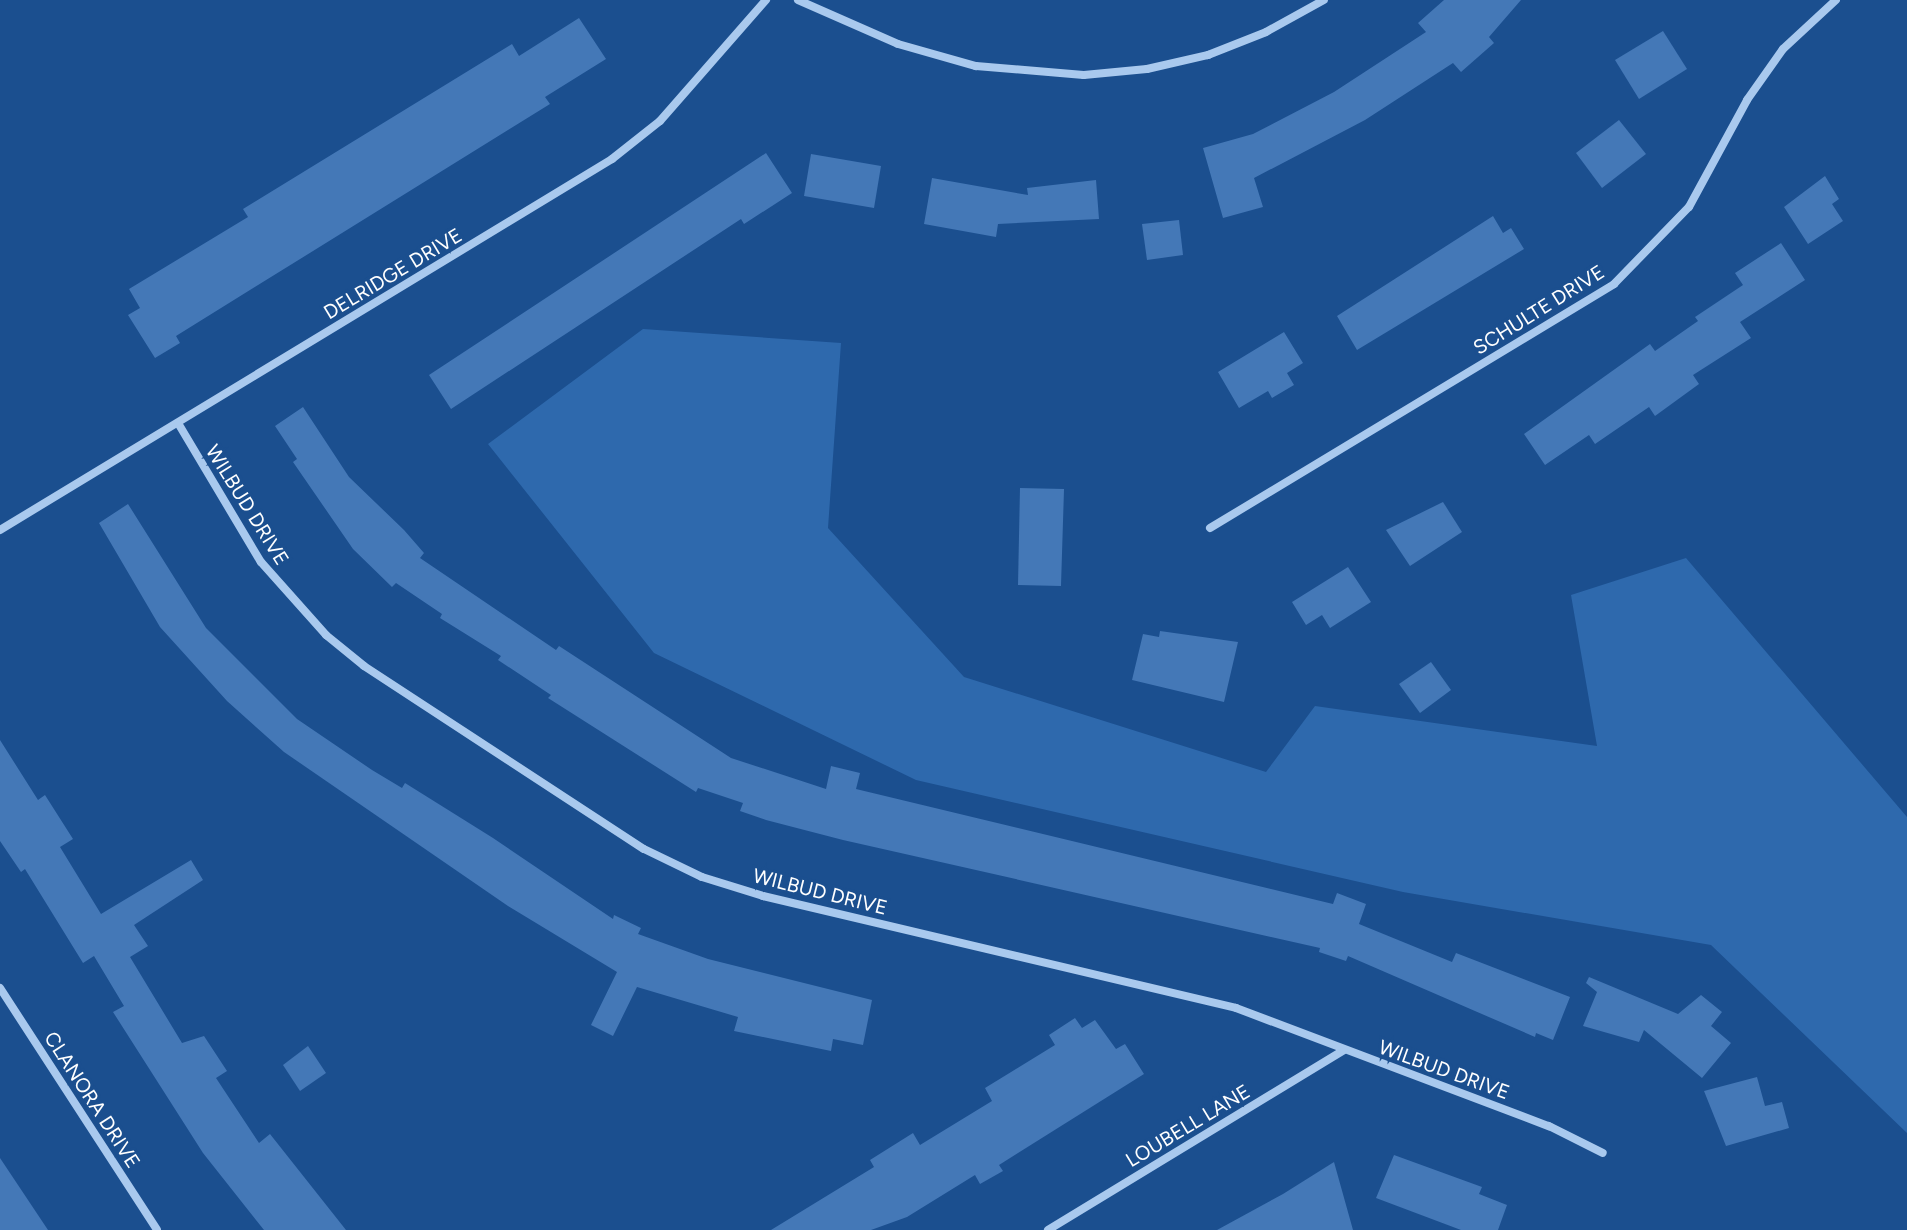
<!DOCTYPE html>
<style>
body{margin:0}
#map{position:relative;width:1907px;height:1230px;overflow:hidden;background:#1b4f8f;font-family:Figtree,sans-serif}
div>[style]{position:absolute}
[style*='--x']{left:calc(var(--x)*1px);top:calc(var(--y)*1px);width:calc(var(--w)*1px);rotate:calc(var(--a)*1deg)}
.green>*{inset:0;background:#2e69ad}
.building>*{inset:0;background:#4478b7}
.minor>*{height:8px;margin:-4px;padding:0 4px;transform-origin:4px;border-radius:4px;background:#a9c9ee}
span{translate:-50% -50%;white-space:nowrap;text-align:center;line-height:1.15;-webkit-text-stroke:6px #1b4f8f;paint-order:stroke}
.street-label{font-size:20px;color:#fff}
</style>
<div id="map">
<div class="green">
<div style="clip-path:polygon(643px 329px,841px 343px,828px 528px,964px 677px,1266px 772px,1315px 706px,1597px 746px,1571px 595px,1686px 558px,1907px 817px,1907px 1133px,1711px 945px,1403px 892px,916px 780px,654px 653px,488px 444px)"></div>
</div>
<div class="building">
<div style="clip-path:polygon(1444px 0,1521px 0,1489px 37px,1494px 43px,1461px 72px,1453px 63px,1365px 120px,1254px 178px,1263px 207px,1223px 218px,1203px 148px,1253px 134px,1334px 92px,1426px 32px,1418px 23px)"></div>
<div style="clip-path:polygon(579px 18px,606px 59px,545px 97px,550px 104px,176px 336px,180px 343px,155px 358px,128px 315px,140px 308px,129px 289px,248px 217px,243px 209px,512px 44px,519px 56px)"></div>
<div style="clip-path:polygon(1663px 31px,1687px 69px,1639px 99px,1615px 60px)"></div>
<div style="clip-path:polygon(1619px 120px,1646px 154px,1602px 188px,1576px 153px)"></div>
<div style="clip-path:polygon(766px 153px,792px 193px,744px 224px,741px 219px,451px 409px,429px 375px)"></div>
<div style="clip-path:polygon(811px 154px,881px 166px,874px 208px,804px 196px)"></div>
<div style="clip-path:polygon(1825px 176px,1839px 199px,1832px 204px,1843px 221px,1808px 244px,1784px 207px)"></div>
<div style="clip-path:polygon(932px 178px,1028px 195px,1027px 188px,1096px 180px,1099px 219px,998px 224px,996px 237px,924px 224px)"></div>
<div style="clip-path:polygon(1493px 216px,1503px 233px,1511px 228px,1524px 249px,1357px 350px,1337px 316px)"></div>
<div style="clip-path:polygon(1179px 220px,1183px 255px,1147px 260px,1142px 224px)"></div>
<div style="clip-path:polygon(1781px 243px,1805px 280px,1740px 322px,1751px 338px,1693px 375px,1699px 384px,1655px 416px,1649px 407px,1595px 444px,1589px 435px,1545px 465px,1524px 434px,1650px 344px,1655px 351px,1698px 321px,1695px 317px,1743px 285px,1735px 273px)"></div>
<div style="clip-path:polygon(1284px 332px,1303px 363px,1287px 373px,1294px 385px,1272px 398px,1268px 391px,1239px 408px,1218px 372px)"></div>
<div style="clip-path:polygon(303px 407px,349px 477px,404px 530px,424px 553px,420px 558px,556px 650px,559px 646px,731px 758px,826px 789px,831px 766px,860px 773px,856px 789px,1333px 904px,1337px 893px,1366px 904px,1359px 924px,1452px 962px,1456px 953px,1570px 997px,1553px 1040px,1536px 1033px,1535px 1037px,1348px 956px,1346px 961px,1319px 952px,1320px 948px,843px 840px,766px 820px,740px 811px,743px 803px,698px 788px,696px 792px,548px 698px,551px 695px,498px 660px,501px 656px,440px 618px,442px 614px,396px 583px,392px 587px,353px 549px,293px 462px,297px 459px,275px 426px)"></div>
<div style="clip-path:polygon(1020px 488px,1064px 489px,1061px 586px,1018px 585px)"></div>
<div style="clip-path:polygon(1443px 502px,1462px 532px,1410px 566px,1386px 530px)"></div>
<div style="clip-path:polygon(128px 504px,206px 628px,297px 719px,372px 770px,402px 788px,405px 783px,493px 838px,613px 919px,614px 915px,641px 928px,638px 934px,708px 959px,872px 1000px,863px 1045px,833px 1039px,831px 1051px,734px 1031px,738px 1017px,637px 987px,613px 1036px,591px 1025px,617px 972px,508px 906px,284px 752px,227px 701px,160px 627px,99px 523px)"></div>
<div style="clip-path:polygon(1348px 567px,1371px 602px,1330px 628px,1322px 615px,1306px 625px,1292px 602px)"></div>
<div style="clip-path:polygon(1160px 631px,1238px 642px,1224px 702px,1132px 680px,1143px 634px,1159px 637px)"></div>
<div style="clip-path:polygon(1431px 662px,1451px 690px,1420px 713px,1399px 684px)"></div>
<div style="clip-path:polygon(0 740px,38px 800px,45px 795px,73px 839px,60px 847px,101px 914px,191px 860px,203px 880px,134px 925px,148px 946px,130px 957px,182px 1043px,204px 1036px,227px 1071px,216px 1078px,259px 1143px,270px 1134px,346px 1230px,264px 1230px,203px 1153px,113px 1012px,124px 1006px,94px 956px,83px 963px,25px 869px,21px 872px,0 841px)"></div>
<div style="clip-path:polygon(1589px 977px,1678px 1014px,1701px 995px,1722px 1012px,1711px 1026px,1731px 1043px,1702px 1078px,1644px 1030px,1639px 1042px,1583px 1026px,1597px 992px,1586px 983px)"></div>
<div style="clip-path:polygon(1075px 1018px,1082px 1028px,1095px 1020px,1116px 1049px,1125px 1044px,1144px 1074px,999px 1165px,1003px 1171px,980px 1184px,975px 1175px,907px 1217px,871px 1230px,771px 1230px,874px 1167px,870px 1160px,913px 1133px,920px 1145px,992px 1101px,985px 1088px,1055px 1045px,1049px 1035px)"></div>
<div style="clip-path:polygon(308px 1046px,326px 1073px,300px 1091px,283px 1065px)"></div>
<div style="clip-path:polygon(1757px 1077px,1765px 1106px,1782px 1102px,1789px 1128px,1726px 1146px,1704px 1091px)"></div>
<div style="clip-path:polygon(1394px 1155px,1482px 1187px,1479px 1194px,1507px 1205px,1498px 1230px,1461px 1230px,1376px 1198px)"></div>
<div style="clip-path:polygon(0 1158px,48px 1230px,0 1230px)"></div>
<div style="clip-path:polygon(1334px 1162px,1353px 1230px,1217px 1230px,1283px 1194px)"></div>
</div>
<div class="minor">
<div style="--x:798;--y:0;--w:109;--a:23.7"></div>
<div style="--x:898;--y:44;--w:81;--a:15.8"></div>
<div style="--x:976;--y:66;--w:108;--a:4.8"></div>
<div style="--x:1084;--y:75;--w:63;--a:-5.4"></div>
<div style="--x:1147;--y:69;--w:63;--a:-12.9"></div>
<div style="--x:1208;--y:55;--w:62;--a:-21.6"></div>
<div style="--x:1266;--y:32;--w:66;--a:-28.9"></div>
<div style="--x:178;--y:423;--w:162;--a:59.2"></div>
<div style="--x:261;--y:562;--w:98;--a:48.3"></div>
<div style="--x:326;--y:635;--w:49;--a:39.2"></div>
<div style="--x:364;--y:666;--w:334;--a:33.2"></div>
<div style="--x:644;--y:849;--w:64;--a:25.8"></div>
<div style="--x:702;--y:877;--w:64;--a:17.3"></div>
<div style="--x:763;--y:896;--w:486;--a:13.3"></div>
<div style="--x:1236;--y:1008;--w:335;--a:20.7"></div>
<div style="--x:1549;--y:1126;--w:60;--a:26.6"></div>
<div style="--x:1210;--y:528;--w:472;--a:-31.1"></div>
<div style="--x:1614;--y:284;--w:107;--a:-45.8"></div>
<div style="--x:1689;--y:207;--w:122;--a:-61.5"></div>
<div style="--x:1747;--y:100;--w:62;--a:-54.8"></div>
<div style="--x:1783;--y:49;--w:72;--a:-42.8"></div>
<div style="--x:0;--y:530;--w:716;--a:-31.22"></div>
<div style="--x:612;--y:159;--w:61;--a:-38.4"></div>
<div style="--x:660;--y:121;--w:161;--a:-48.8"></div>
<div style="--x:0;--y:988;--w:288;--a:57"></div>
<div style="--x:1048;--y:1230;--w:346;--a:-31.3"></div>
</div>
<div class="street-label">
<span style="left:393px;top:274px;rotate:-31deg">DELRIDGE DRIVE</span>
<span style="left:1539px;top:310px;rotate:-32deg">SCHULTE DRIVE</span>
<span style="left:247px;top:505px;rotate:58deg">WILBUD DRIVE</span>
<span style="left:820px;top:892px;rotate:14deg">WILBUD DRIVE</span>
<span style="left:1444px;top:1070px;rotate:20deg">WILBUD DRIVE</span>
<span style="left:92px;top:1100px;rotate:57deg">CLANORA DRIVE</span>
<span style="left:1188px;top:1126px;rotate:-31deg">LOUBELL LANE</span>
</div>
</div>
